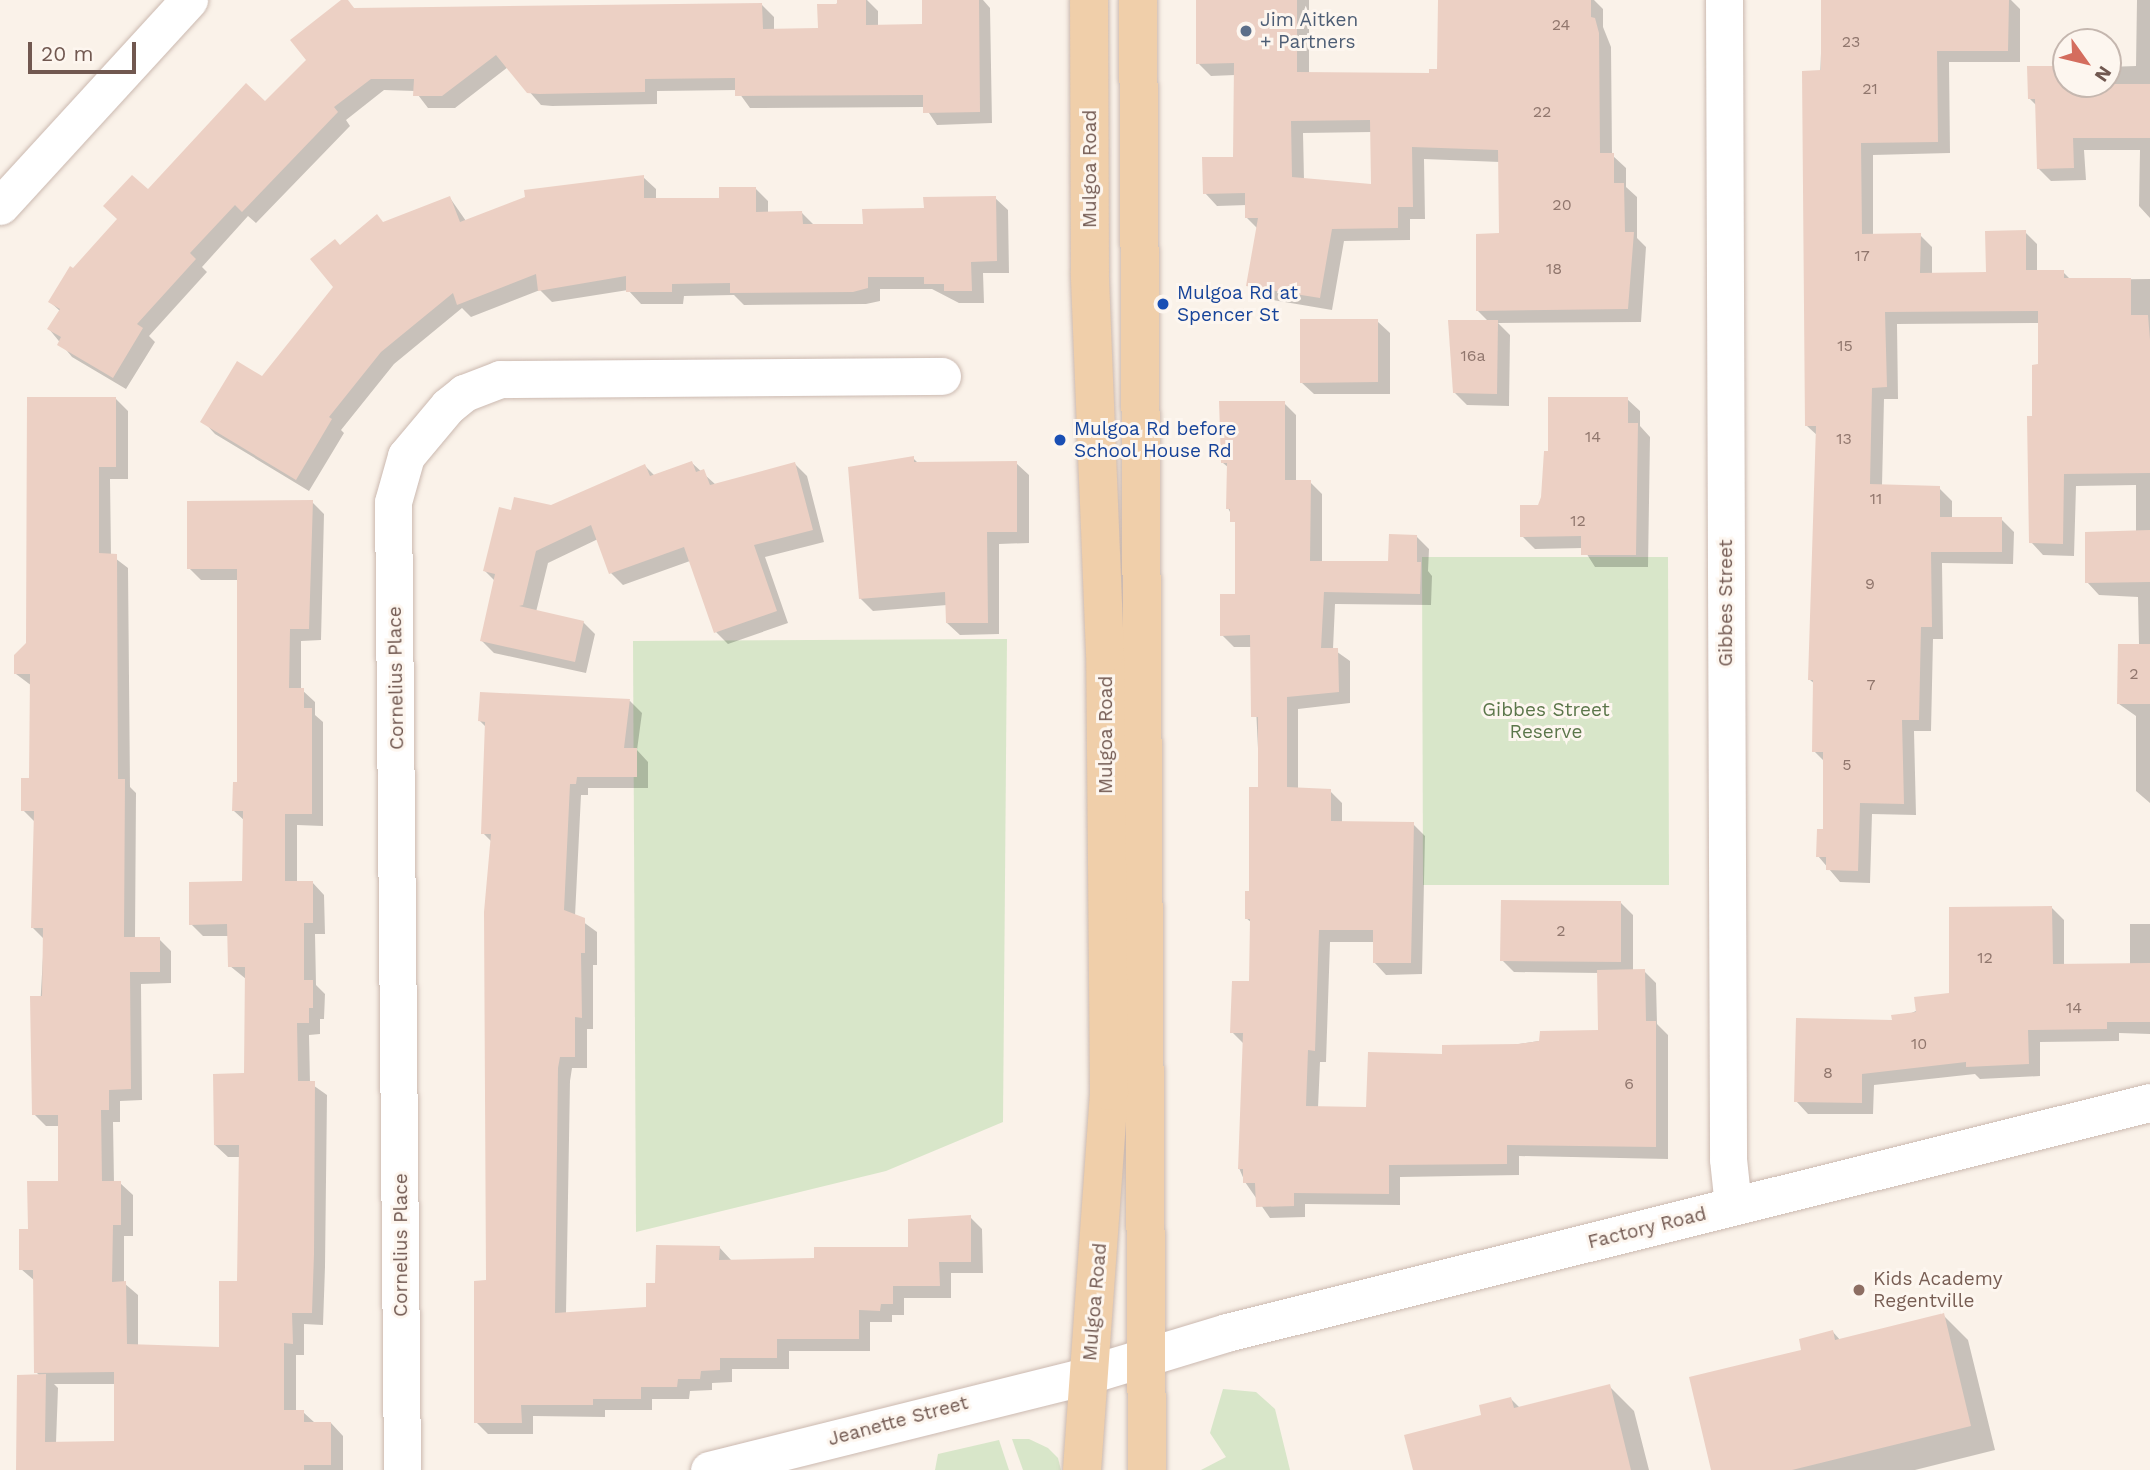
<!DOCTYPE html>
<style>
body{margin:0}
#map{position:relative;width:2150px;height:1470px;overflow:hidden;background:#faf2e9;font-family:"Work Sans",sans-serif}
div>[style]{position:absolute}
[style*='--x']{left:calc(var(--x)*1px);top:calc(var(--y)*1px);width:calc(var(--w)*1px);rotate:calc(var(--a)*1deg)}
.green>*{inset:0;background:#d8e6c9}
.shadow>*{inset:0;background:#0003}
.building>*{inset:0;background:#ecd0c4}
.roads{filter:drop-shadow(0 0 2px #cbb9b0) drop-shadow(0 0 2px #cbb9b0)}
.street>*{height:37px;margin:-18.5px;padding:0 18.5px;transform-origin:18.5px;border-radius:18.5px;background:#fff}
.secondary>*{height:38px;margin:-19px;padding:0 19px;transform-origin:19px;border-radius:19px;background:#fff}
.primary>*{height:38px;margin:-19px;padding:0 19px;transform-origin:19px;border-radius:19px;background:#f0cfaa}
.dots>*{width:19px;height:19px;translate:-50% -50%;box-sizing:border-box;border:4px solid #fdf6ef;border-radius:50%}
span{translate:-50% -50%;white-space:nowrap;text-align:center;line-height:1.15;-webkit-text-stroke:6px #fdf6ef;paint-order:stroke}
.number-label{font-size:16px;color:#90766d}
.number-label span{-webkit-text-stroke-width:0}
.service-label{font-size:19px;color:#4e5e75}
.left{translate:0 -50%;text-align:left}
.street-label{font-size:19px;color:#715850}
.transit-label{font-size:19px;color:#164399}
.park-label{font-size:19px;color:#5b764a}
.education-label{font-size:19px;color:#785e54}
.north{position:absolute;left:2052px;top:28px;width:70px;height:70px;box-sizing:border-box;background:#fdf6ef;border:2px solid #c5b7af;border-radius:50%;rotate:124deg;font-size:19px;font-weight:700;line-height:28px;text-align:center;color:#715850}
.north::after{content:'';display:block;margin:auto;width:24px;height:32px;background:#d46d5e;clip-path:polygon(50% 0,100% 100%,50% 72%,0 100%)}
.scale{position:absolute;left:28px;top:42px;width:108px;height:32px;box-sizing:border-box;border:4px solid #715850;border-top:0;padding-left:9px;font-size:21px;line-height:24px;white-space:nowrap;color:#715850;-webkit-text-stroke:5px #fdf6ef;paint-order:stroke}
</style>
<div id="map">
<div class="green">
<div style="clip-path:polygon(1422px 557px,1668px 557px,1669px 885px,1423px 885px)"></div>
<div style="clip-path:polygon(1007px 639px,1003px 1122px,886px 1171px,636px 1232px,633px 641px)"></div>
<div style="clip-path:polygon(1223px 1389px,1256px 1392px,1275px 1409px,1290px 1470px,1201px 1470px,1226px 1457px,1210px 1433px)"></div>
<div style="clip-path:polygon(1012px 1439px,1029px 1439px,1048px 1448px,1058px 1458px,1061px 1470px,1023px 1470px)"></div>
<div style="clip-path:polygon(999px 1440px,1009px 1470px,935px 1470px,938px 1454px)"></div>
</div>
<div class="shadow">
<div style="clip-path:polygon(344px 0,356px 10px,762px 5px,774px 17px,774px 31px,819px 30px,839px 0,867px 0,878px 11px,878px 26px,924px 26px,923px 0,983px 0,990px 8px,992px 123px,937px 125px,925px 107px,750px 108px,737px 90px,657px 91px,657px 104px,552px 106px,541px 105px,508px 67px,455px 108px,428px 108px,415px 91px,384px 90px,346px 120px,350px 126px,256px 223px,248px 216px,202px 267px,207px 272px,149px 336px,155px 342px,126px 389px,72px 357px,49px 329px,60px 311px,50px 302px,74px 270px,148px 191px,265px 103px,308px 60px)"></div>
<div style="clip-path:polygon(evenodd,1197px 0,1309px 0,1309px 74px,1431px 75px,1439px 70px,1479px 0,1594px 0,1603px 9px,1603px 27px,1611px 47px,1612px 155px,1626px 168px,1626px 187px,1637px 197px,1637px 238px,1646px 247px,1641px 322px,1498px 323px,1510px 335px,1509px 406px,1467px 405px,1455px 393px,1450px 322px,1489px 322px,1477px 310px,1500px 235px,1500px 162px,1424px 159px,1425px 219px,1410px 219px,1410px 240px,1344px 241px,1332px 310px,1261px 298px,1248px 285px,1258px 229px,1247px 218px,1247px 205px,1217px 206px,1205px 193px,1235px 159px,1235px 75px,1211px 76px,1198px 63px,1197px 0,1372px 132px,1373px 186px,1304px 180px,1303px 133px,1372px 132px)"></div>
<div style="clip-path:polygon(1823px 0,2011px 0,2020px 9px,2020px 62px,1949px 62px,1950px 153px,1873px 155px,1873px 235px,1920px 235px,1932px 247px,1932px 275px,1987px 274px,2025px 232px,2037px 244px,2037px 272px,2063px 272px,2071px 280px,2150px 279px,2150px 803px,2136px 791px,2136px 716px,2119px 704px,2139px 645px,2138px 597px,2099px 595px,2087px 582px,2136px 532px,2136px 485px,2076px 486px,2074px 556px,2043px 555px,2031px 542px,2040px 323px,1897px 324px,1898px 399px,1884px 399px,1882px 486px,1939px 488px,1952px 501px,1952px 519px,2001px 519px,2014px 532px,2013px 564px,1942px 563px,1943px 639px,1933px 639px,1931px 731px,1914px 731px,1916px 815px,1872px 814px,1870px 883px,1840px 882px,1818px 856px,1825px 831px,1825px 762px,1814px 751px,1815px 684px,1810px 680px,1818px 436px,1807px 426px)"></div>
<div style="clip-path:polygon(2137px 0,2150px 0,2150px 218px,2139px 206px,2140px 150px,2084px 150px,2086px 180px,2051px 181px,2038px 168px,2037px 106px,2029px 98px,2066px 68px,2066px 84px,2108px 84px,2108px 67px,2136px 66px)"></div>
<div style="clip-path:polygon(643px 177px,656px 189px,656px 200px,720px 200px,755px 188px,768px 201px,768px 214px,802px 213px,815px 226px,864px 226px,995px 198px,1008px 210px,1009px 273px,983px 273px,984px 303px,959px 303px,932px 289px,880px 289px,880px 301px,866px 304px,744px 305px,734px 295px,684px 296px,683px 304px,641px 304px,628px 290px,552px 302px,540px 290px,471px 317px,462px 308px,394px 364px,341px 430px,344px 433px,309px 491px,215px 434px,203px 421px,262px 379px,335px 287px,340px 246px,384px 223px,450px 198px,466px 221px)"></div>
<div style="clip-path:polygon(1377px 321px,1390px 333px,1390px 394px,1314px 394px,1301px 382px)"></div>
<div style="clip-path:polygon(evenodd,116px 399px,128px 411px,128px 479px,110px 479px,111px 555px,128px 568px,130px 787px,136px 793px,135px 939px,159px 939px,171px 951px,171px 983px,141px 984px,142px 1100px,120px 1101px,120px 1122px,113px 1122px,114px 1183px,120px 1183px,133px 1195px,133px 1236px,124px 1236px,124px 1283px,138px 1295px,138px 1346px,221px 1348px,239px 1283px,240px 1157px,228px 1157px,215px 1145px,246px 1075px,246px 979px,230px 966px,229px 936px,203px 936px,191px 924px,244px 883px,245px 821px,234px 811px,238px 783px,239px 580px,201px 580px,189px 568px,312px 502px,324px 514px,321px 640px,301px 641px,301px 689px,315px 702px,315px 715px,323px 722px,323px 826px,297px 825px,297px 883px,312px 882px,324px 895px,325px 934px,315px 934px,316px 985px,325px 994px,324px 1019px,320px 1019px,320px 1034px,309px 1035px,310px 1083px,327px 1095px,325px 1267px,323px 1325px,304px 1324px,304px 1355px,296px 1355px,296px 1412px,303px 1412px,315px 1423px,331px 1423px,343px 1436px,343px 1470px,18px 1470px,40px 1376px,36px 1372px,35px 1281px,21px 1269px,29px 1230px,60px 1183px,60px 1126px,46px 1126px,34px 1114px,44px 939px,33px 928px,36px 823px,23px 810px,31px 779px,32px 686px,16px 674px,116px 399px,54px 1384px,116px 1384px,116px 1443px,56px 1443px,58px 1388px,54px 1384px)"></div>
<div style="clip-path:polygon(1627px 399px,1640px 411px,1640px 426px,1650px 437px,1648px 567px,1595px 567px,1583px 548px,1535px 549px,1522px 536px,1539px 507px)"></div>
<div style="clip-path:polygon(1284px 403px,1296px 415px,1296px 482px,1310px 482px,1322px 494px,1322px 563px,1390px 563px,1417px 537px,1429px 549px,1428px 571px,1432px 576px,1431px 605px,1335px 604px,1333px 649px,1350px 661px,1350px 703px,1298px 709px,1298px 789px,1330px 791px,1342px 803px,1342px 823px,1413px 824px,1425px 836px,1422px 974px,1386px 975px,1374px 962px,1375px 942px,1330px 942px,1326px 1062px,1320px 1062px,1318px 1108px,1368px 1109px,1444px 1055px,1600px 1032px,1599px 973px,1514px 972px,1502px 960px,1621px 903px,1633px 915px,1633px 971px,1644px 971px,1656px 983px,1657px 1024px,1668px 1035px,1668px 1159px,1519px 1156px,1519px 1175px,1400px 1177px,1400px 1205px,1305px 1204px,1305px 1217px,1270px 1218px,1245px 1182px,1239px 1168px,1244px 1044px,1232px 1032px,1250px 983px,1252px 923px,1246px 918px,1260px 789px,1253px 647px,1234px 647px,1222px 635px,1236px 596px,1237px 526px,1228px 508px,1229px 468px,1223px 463px)"></div>
<div style="clip-path:polygon(913px 458px,919px 464px,1016px 463px,1029px 475px,1029px 543px,999px 544px,999px 634px,960px 635px,947px 623px,947px 605px,873px 611px,860px 598px)"></div>
<div style="clip-path:polygon(692px 463px,716px 485px,795px 464px,807px 476px,824px 542px,765px 557px,788px 623px,728px 644px,716px 632px,690px 561px,623px 585px,611px 573px,598px 539px,548px 563px,536px 612px,583px 622px,595px 634px,586px 673px,494px 653px,482px 641px,495px 581px,485px 571px,512px 512px,552px 507px,645px 466px,655px 476px)"></div>
<div style="clip-path:polygon(630px 701px,642px 713px,637px 750px,648px 762px,648px 788px,588px 788px,588px 795px,581px 795px,575px 916px,597px 932px,597px 965px,593px 965px,593px 1029px,587px 1029px,587px 1068px,572px 1068px,570px 1081px,566px 1314px,648px 1309px,657px 1284px,719px 1247px,731px 1260px,816px 1260px,910px 1249px,970px 1217px,982px 1229px,983px 1273px,951px 1273px,951px 1298px,904px 1298px,904px 1315px,892px 1315px,892px 1322px,870px 1322px,870px 1351px,789px 1351px,789px 1369px,732px 1369px,732px 1382px,712px 1383px,712px 1390px,690px 1391px,689px 1399px,652px 1399px,652px 1410px,605px 1410px,605px 1417px,533px 1416px,533px 1434px,488px 1434px,476px 1422px,488px 1282px,492px 842px,483px 833px,487px 728px,480px 721px)"></div>
<div style="clip-path:polygon(2051px 907px,2064px 920px,2064px 965px,2130px 965px,2130px 924px,2150px 924px,2150px 1034px,2119px 1033px,2119px 1041px,2040px 1042px,2040px 1076px,1980px 1079px,1975px 1074px,1874px 1085px,1873px 1114px,1808px 1114px,1796px 1101px,1894px 1021px,1951px 995px)"></div>
<div style="clip-path:polygon(1943px 1315px,1968px 1340px,1995px 1450px,1915px 1470px,1713px 1470px,1803px 1351px,1833px 1332px,1841px 1341px)"></div>
<div style="clip-path:polygon(1609px 1386px,1634px 1411px,1649px 1470px,1415px 1470px,1511px 1399px,1520px 1408px)"></div>
</div>
<div class="building">
<div style="clip-path:polygon(341px 0,348px 0,354px 8px,762px 3px,763px 29px,818px 28px,817px 4px,837px 4px,837px 0,866px 0,866px 25px,922px 24px,922px 0,979px 0,980px 112px,923px 113px,923px 95px,735px 96px,735px 78px,645px 79px,645px 92px,539px 94px,527px 93px,496px 55px,442px 96px,413px 96px,414px 79px,371px 79px,334px 107px,338px 112px,242px 212px,235px 205px,190px 253px,196px 259px,137px 324px,143px 328px,113px 378px,57px 345px,61px 337px,47px 329px,60px 309px,48px 302px,70px 266px,73px 268px,117px 219px,103px 206px,132px 175px,148px 189px,246px 83px,265px 101px,306px 60px,290px 40px)"></div>
<div style="clip-path:polygon(evenodd,1196px 0,1297px 0,1297px 72px,1429px 73px,1429px 69px,1437px 69px,1438px 0,1591px 0,1591px 17px,1595px 18px,1599px 33px,1600px 153px,1614px 153px,1614px 183px,1624px 183px,1625px 232px,1634px 232px,1628px 309px,1476px 311px,1476px 234px,1499px 233px,1498px 150px,1412px 147px,1413px 207px,1398px 207px,1398px 228px,1332px 229px,1320px 298px,1246px 286px,1258px 218px,1245px 218px,1245px 193px,1203px 194px,1202px 157px,1233px 157px,1234px 63px,1196px 64px,1196px 0,1370px 120px,1371px 184px,1292px 177px,1291px 121px,1370px 120px)"></div>
<div style="clip-path:polygon(1821px 0,2009px 0,2008px 51px,1937px 51px,1938px 142px,1861px 143px,1862px 234px,1921px 233px,1920px 273px,1986px 272px,1985px 231px,2026px 230px,2026px 270px,2064px 270px,2064px 278px,2131px 278px,2131px 315px,2148px 315px,2150px 340px,2150px 473px,2064px 474px,2063px 544px,2029px 543px,2027px 416px,2032px 416px,2032px 365px,2038px 364px,2038px 311px,1885px 312px,1887px 387px,1872px 388px,1870px 484px,1940px 486px,1940px 517px,2002px 517px,2002px 552px,1931px 552px,1932px 627px,1921px 627px,1919px 720px,1902px 720px,1904px 804px,1860px 803px,1858px 871px,1826px 870px,1826px 857px,1816px 857px,1817px 829px,1823px 829px,1823px 752px,1812px 752px,1813px 680px,1808px 680px,1816px 426px,1805px 426px,1802px 71px,1821px 70px)"></div>
<div style="clip-path:polygon(2027px 66px,2066px 66px,2066px 84px,2150px 84px,2150px 138px,2073px 138px,2074px 168px,2037px 169px,2035px 99px,2028px 99px)"></div>
<div style="clip-path:polygon(644px 175px,644px 198px,719px 198px,719px 187px,756px 187px,756px 212px,802px 211px,803px 224px,863px 224px,862px 209px,924px 208px,923px 197px,996px 196px,997px 261px,971px 262px,972px 291px,944px 291px,944px 284px,924px 284px,924px 277px,868px 277px,868px 288px,853px 292px,730px 293px,730px 283px,672px 284px,672px 292px,626px 292px,626px 276px,538px 291px,536px 274px,457px 305px,453px 293px,381px 352px,329px 417px,332px 419px,296px 480px,200px 422px,237px 361px,262px 376px,333px 287px,310px 259px,335px 239px,340px 245px,377px 214px,383px 222px,450px 196px,460px 222px,525px 197px,524px 190px)"></div>
<div style="clip-path:polygon(1300px 319px,1378px 319px,1378px 382px,1300px 383px)"></div>
<div style="clip-path:polygon(1448px 320px,1498px 320px,1497px 394px,1453px 393px)"></div>
<div style="clip-path:polygon(27px 397px,116px 397px,116px 467px,99px 467px,99px 553px,117px 554px,118px 779px,125px 779px,124px 937px,160px 937px,160px 972px,130px 972px,131px 1089px,109px 1090px,109px 1110px,101px 1110px,102px 1181px,121px 1181px,121px 1225px,113px 1225px,112px 1282px,126px 1281px,127px 1344px,219px 1347px,219px 1281px,237px 1281px,239px 1145px,214px 1145px,213px 1074px,244px 1073px,245px 967px,228px 967px,227px 924px,189px 925px,189px 882px,242px 881px,243px 811px,232px 811px,233px 782px,237px 782px,237px 569px,187px 569px,187px 501px,313px 500px,309px 629px,290px 629px,289px 688px,304px 688px,304px 708px,312px 708px,312px 814px,285px 814px,285px 881px,313px 881px,313px 923px,304px 923px,304px 980px,313px 980px,313px 1008px,309px 1008px,309px 1023px,297px 1023px,298px 1081px,315px 1081px,314px 1254px,312px 1313px,292px 1313px,293px 1344px,284px 1343px,284px 1410px,304px 1410px,304px 1422px,331px 1422px,331px 1465px,304px 1465px,304px 1470px,16px 1470px,17px 1375px,46px 1374px,45px 1442px,114px 1441px,114px 1372px,34px 1373px,33px 1270px,19px 1270px,19px 1229px,28px 1229px,27px 1181px,58px 1181px,58px 1115px,32px 1115px,30px 996px,42px 996px,43px 928px,31px 928px,34px 811px,21px 811px,21px 778px,29px 778px,30px 674px,14px 674px,14px 655px,26px 643px)"></div>
<div style="clip-path:polygon(1548px 397px,1628px 397px,1628px 423px,1638px 423px,1636px 555px,1581px 555px,1581px 536px,1520px 537px,1520px 505px,1538px 505px,1541px 497px,1544px 451px,1548px 451px)"></div>
<div style="clip-path:polygon(1219px 401px,1285px 401px,1285px 480px,1311px 480px,1310px 561px,1388px 561px,1389px 534px,1417px 535px,1417px 562px,1421px 562px,1420px 594px,1324px 592px,1321px 648px,1338px 648px,1339px 692px,1287px 697px,1287px 787px,1331px 789px,1331px 821px,1414px 822px,1411px 963px,1373px 963px,1373px 930px,1319px 930px,1315px 1051px,1308px 1050px,1306px 1106px,1366px 1107px,1368px 1052px,1442px 1054px,1442px 1045px,1518px 1044px,1539px 1041px,1540px 1031px,1598px 1030px,1597px 970px,1645px 969px,1646px 1021px,1656px 1021px,1656px 1147px,1507px 1145px,1507px 1164px,1389px 1165px,1389px 1194px,1294px 1193px,1294px 1206px,1256px 1207px,1255px 1183px,1243px 1183px,1243px 1169px,1238px 1169px,1243px 1033px,1230px 1033px,1232px 981px,1249px 981px,1250px 919px,1245px 919px,1245px 891px,1249px 891px,1249px 787px,1258px 787px,1258px 717px,1251px 717px,1250px 635px,1220px 636px,1220px 594px,1235px 594px,1235px 522px,1230px 522px,1230px 509px,1226px 509px,1227px 463px,1221px 463px)"></div>
<div style="clip-path:polygon(914px 456px,914px 462px,1017px 461px,1017px 532px,987px 532px,988px 623px,946px 623px,945px 592px,859px 599px,848px 467px)"></div>
<div style="clip-path:polygon(692px 461px,696px 472px,704px 469px,710px 485px,795px 462px,813px 530px,754px 545px,777px 611px,714px 633px,684px 547px,609px 574px,591px 525px,536px 551px,523px 605px,519px 606px,584px 621px,575px 662px,480px 641px,495px 574px,483px 571px,499px 507px,511px 510px,514px 497px,551px 505px,645px 464px,650px 476px)"></div>
<div style="clip-path:polygon(2150px 530px,2150px 582px,2085px 583px,2085px 532px)"></div>
<div style="clip-path:polygon(2118px 644px,2150px 644px,2150px 704px,2117px 704px)"></div>
<div style="clip-path:polygon(480px 692px,630px 699px,624px 748px,637px 748px,637px 777px,577px 777px,576px 784px,570px 784px,564px 910px,585px 918px,585px 953px,581px 953px,582px 1018px,575px 1017px,575px 1057px,560px 1057px,558px 1068px,555px 1313px,646px 1307px,646px 1283px,655px 1283px,656px 1245px,720px 1246px,719px 1260px,814px 1258px,814px 1247px,908px 1247px,908px 1219px,971px 1215px,971px 1262px,939px 1262px,940px 1286px,893px 1286px,893px 1304px,881px 1304px,880px 1311px,859px 1310px,859px 1339px,777px 1339px,777px 1358px,720px 1358px,720px 1370px,701px 1371px,700px 1379px,678px 1379px,677px 1387px,641px 1387px,641px 1399px,593px 1399px,593px 1405px,521px 1405px,522px 1423px,474px 1423px,474px 1281px,486px 1280px,484px 912px,491px 834px,481px 834px,485px 722px,478px 721px)"></div>
<div style="clip-path:polygon(1501px 900px,1621px 901px,1621px 962px,1500px 961px)"></div>
<div style="clip-path:polygon(2052px 906px,2053px 964px,2150px 963px,2150px 1022px,2107px 1022px,2107px 1029px,2028px 1030px,2029px 1064px,1966px 1067px,1966px 1062px,1862px 1074px,1862px 1103px,1794px 1102px,1796px 1018px,1892px 1020px,1891px 1015px,1916px 1012px,1914px 997px,1949px 993px,1949px 907px)"></div>
<div style="clip-path:polygon(1944px 1313px,1971px 1426px,1792px 1470px,1711px 1470px,1689px 1377px,1801px 1350px,1799px 1339px,1833px 1330px,1835px 1340px)"></div>
<div style="clip-path:polygon(1610px 1384px,1631px 1470px,1413px 1470px,1404px 1435px,1481px 1415px,1479px 1405px,1511px 1397px,1514px 1408px)"></div>
</div>
<div class="roads">
<div class="street">
<div style="--x:1724;--y:0;--w:1159;--a:89.8"></div>
<div style="--x:1728;--y:1159;--w:47;--a:83.9"></div>
<div style="--x:0;--y:206;--w:280;--a:-47.5"></div>
<div style="--x:402;--y:1470;--w:968;--a:-90.53"></div>
<div style="--x:393;--y:502;--w:48;--a:-74.2"></div>
<div style="--x:406;--y:456;--w:65;--a:-50"></div>
<div style="--x:448;--y:406;--w:21;--a:-39"></div>
<div style="--x:464;--y:393;--w:39;--a:-21"></div>
<div style="--x:500;--y:379;--w:442;--a:-0.4"></div>
<div style="--x:709;--y:1470;--w:392;--a:-14"></div>
</div>
<div class="secondary">
<div style="--x:1089;--y:1375;--w:144;--a:-16.9"></div>
<div style="--x:1227;--y:1333;--w:951;--a:-13.99"></div>
</div>
<div class="primary">
<div style="--x:1138;--y:0;--w:1470;--a:89.65"></div>
<div style="--x:1082;--y:1470;--w:380;--a:-85.9"></div>
<div style="--x:1109;--y:1091;--w:438;--a:-90.5"></div>
<div style="--x:1105;--y:653;--w:381;--a:-92.3"></div>
<div style="--x:1090;--y:272;--w:272;--a:-90.2"></div>
</div>
</div>
<div class="dots">
<div style="left:1246px;top:31px;background:#5c6f8a"></div>
<div style="left:1163px;top:304px;background:#1a4fb4"></div>
<div style="left:1060px;top:440px;background:#1a4fb4"></div>
<div style="left:1859px;top:1290px;background:#8d6e63"></div>
</div>
<div class="number-label">
<span style="left:1561px;top:25px">24</span>
<span style="left:1851px;top:42px">23</span>
<span style="left:1870px;top:89px">21</span>
<span style="left:1542px;top:112px">22</span>
<span style="left:1562px;top:205px">20</span>
<span style="left:1862px;top:256px">17</span>
<span style="left:1554px;top:269px">18</span>
<span style="left:1845px;top:346px">15</span>
<span style="left:1473px;top:356px">16a</span>
<span style="left:1593px;top:437px">14</span>
<span style="left:1844px;top:439px">13</span>
<span style="left:1876px;top:499px">11</span>
<span style="left:1578px;top:521px">12</span>
<span style="left:1870px;top:584px">9</span>
<span style="left:2134px;top:674px">2</span>
<span style="left:1871px;top:685px">7</span>
<span style="left:1847px;top:765px">5</span>
<span style="left:1561px;top:931px">2</span>
<span style="left:1985px;top:958px">12</span>
<span style="left:2074px;top:1008px">14</span>
<span style="left:1919px;top:1044px">10</span>
<span style="left:1828px;top:1073px">8</span>
<span style="left:1629px;top:1084px">6</span>
</div>
<div class="service-label">
<span class="left" style="left:1260px;top:31px">Jim Aitken<br>+ Partners</span>
</div>
<div class="street-label">
<span style="left:1090px;top:169px;rotate:-90deg">Mulgoa Road</span>
<span style="left:1726px;top:603px;rotate:-90deg">Gibbes Street</span>
<span style="left:396px;top:678px;rotate:-91deg">Cornelius Place</span>
<span style="left:1106px;top:735px;rotate:-90deg">Mulgoa Road</span>
<span style="left:1647px;top:1228px;rotate:-14deg">Factory Road</span>
<span style="left:401px;top:1245px;rotate:-90deg">Cornelius Place</span>
<span style="left:1095px;top:1302px;rotate:-85deg">Mulgoa Road</span>
<span style="left:898px;top:1421px;rotate:-15deg">Jeanette Street</span>
</div>
<div class="transit-label">
<span class="left" style="left:1177px;top:304px">Mulgoa Rd at<br>Spencer St</span>
<span class="left" style="left:1074px;top:440px">Mulgoa Rd before<br>School House Rd</span>
</div>
<div class="park-label">
<span style="left:1546px;top:721px">Gibbes Street<br>Reserve</span>
</div>
<div class="education-label">
<span class="left" style="left:1873px;top:1290px">Kids Academy<br>Regentville</span>
</div>
<div class="north">N</div>
<div class="scale">20 m</div>
</div>
